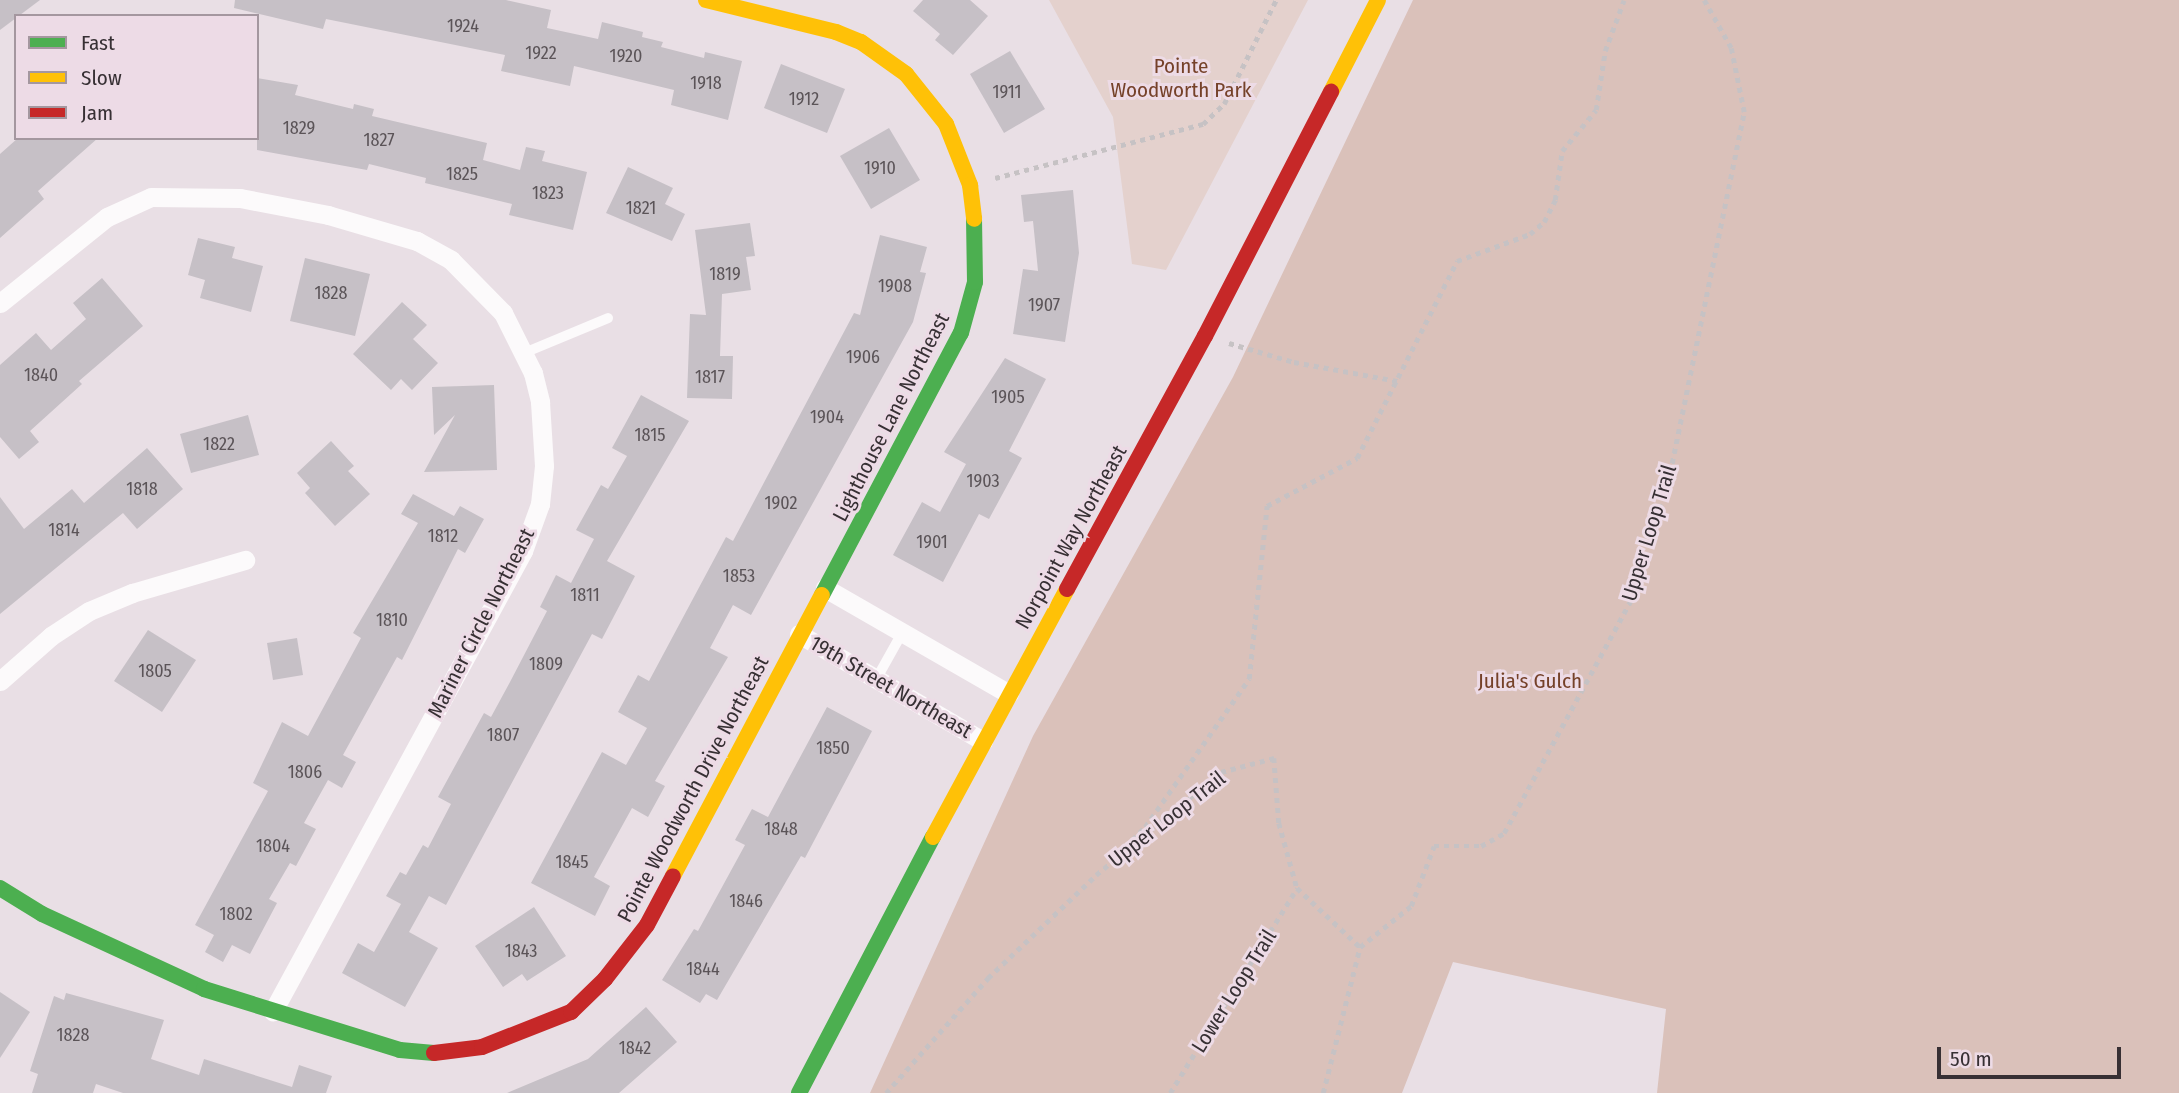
<!DOCTYPE html>
<style>
body{margin:0}
#map{position:relative;width:2179px;height:1093px;overflow:hidden;background:#e9dfe5;font-family:"Fira Sans Condensed",sans-serif}
div>[style]{position:absolute}
[style*='--x']{left:calc(var(--x)*1px);top:calc(var(--y)*1px);width:calc(var(--w)*1px);rotate:calc(var(--a)*1deg)}
.green>*{inset:0;background:#e4d1cd}
.forest>*{inset:0;background:#dac1ba}
.building>*{inset:0;background:#c6c0c6}
.path>*{height:4.5px;margin-top:-2.25px;transform-origin:0;background:repeating-linear-gradient(90deg,#c6c2c4 0 5px,transparent 0 10px)}
.lane>*{height:10px;margin:-5px;padding:0 5px;transform-origin:5px;border-radius:5px;background:#fcfafb}
.street>*{height:19px;margin:-9.5px;padding:0 9.5px;transform-origin:9.5px;border-radius:9.5px;background:#fcfafb}
.fast>*{height:16px;margin:-8px;padding:0 8px;transform-origin:8px;border-radius:8px;background:#4caf50}
.slow>*{height:16px;margin:-8px;padding:0 8px;transform-origin:8px;border-radius:8px;background:#ffc107}
.jam>*{height:16px;margin:-8px;padding:0 8px;transform-origin:8px;border-radius:8px;background:#c62828}
span{translate:-50% -50%;white-space:nowrap;text-align:center;line-height:1.15;-webkit-text-stroke:6px #eddbe6;paint-order:stroke}
.number-label{font-size:18px;color:#5b5458}
.number-label span{-webkit-text-stroke-width:0}
.park-label{font-size:21px;color:#754129}
.street-label{font-size:21px;color:#373034}
.legend{position:absolute;left:14px;top:14px;width:245px;height:126px;box-sizing:border-box;background:#eddbe6;border:2px solid #a4979f;margin:0;padding:9px 12px;list-style:none;font-size:21px;color:#373034}
.legend li{display:flex;align-items:center;gap:14px;height:35px}
.legend b{width:35px;border:2px solid #a4979f}
.scale{position:absolute;left:1937px;top:1047px;width:184px;height:32px;box-sizing:border-box;border:4px solid #373034;border-top:0;padding-left:9px;font-size:21px;line-height:24px;white-space:nowrap;color:#373034;-webkit-text-stroke:5px #eddbe6;paint-order:stroke}
</style>
<div id="map">
<div class="green">
<div style="clip-path:polygon(1049px 0,1308px 0,1166px 270px,1132px 264px,1113px 117px)"></div>
</div>
<div class="forest">
<div style="clip-path:polygon(1413px 0,2179px 0,2179px 1093px,1657px 1093px,1666px 1009px,1453px 962px,1402px 1093px,870px 1093px,1033px 736px,1233px 377px)"></div>
</div>
<div class="building">
<div style="clip-path:polygon(0 0,40px 0,0 30px)"></div>
<div style="clip-path:polygon(235px 0,506px 0,551px 10px,547px 28px,598px 39px,602px 22px,643px 32px,642px 37px,663px 42px,661px 47px,704px 58px,705px 52px,742px 61px,728px 120px,671px 105px,674px 90px,574px 66px,570px 86px,501px 71px,505px 55px,326px 19px,323px 29px,234px 8px)"></div>
<div style="clip-path:polygon(923px 0,970px 0,988px 16px,953px 55px,935px 40px,940px 34px,913px 11px)"></div>
<div style="clip-path:polygon(1010px 51px,1045px 109px,1004px 133px,970px 74px)"></div>
<div style="clip-path:polygon(781px 64px,845px 89px,827px 133px,764px 108px)"></div>
<div style="clip-path:polygon(257px 78px,298px 85px,295px 95px,353px 109px,354px 104px,374px 109px,372px 116px,487px 143px,483px 160px,520px 170px,526px 147px,545px 151px,542px 161px,587px 172px,573px 230px,509px 215px,512px 204px,425px 183px,426px 178px,369px 164px,367px 170px,257px 150px)"></div>
<div style="clip-path:polygon(889px 128px,920px 180px,871px 209px,840px 156px)"></div>
<div style="clip-path:polygon(18px 138px,98px 138px,38px 191px,44px 199px,0 238px,0 154px)"></div>
<div style="clip-path:polygon(628px 167px,673px 188px,665px 204px,685px 214px,672px 241px,606px 213px)"></div>
<div style="clip-path:polygon(1073px 190px,1079px 253px,1065px 342px,1013px 334px,1023px 269px,1038px 271px,1033px 221px,1024px 222px,1021px 195px)"></div>
<div style="clip-path:polygon(750px 223px,755px 256px,746px 257px,751px 290px,722px 294px,720px 356px,733px 356px,732px 399px,687px 398px,690px 314px,706px 315px,695px 230px)"></div>
<div style="clip-path:polygon(880px 235px,927px 247px,920px 272px,926px 273px,913px 322px,751px 615px,733px 605px,710px 648px,728px 657px,655px 781px,665px 786px,648px 817px,632px 808px,594px 877px,610px 886px,595px 916px,531px 883px,602px 752px,626px 765px,647px 728px,618px 712px,638px 675px,649px 681px,726px 537px,733px 541px,854px 313px,860px 315px)"></div>
<div style="clip-path:polygon(198px 238px,235px 247px,232px 258px,263px 266px,251px 312px,200px 298px,205px 280px,188px 275px)"></div>
<div style="clip-path:polygon(305px 258px,370px 274px,355px 336px,290px 321px)"></div>
<div style="clip-path:polygon(102px 278px,143px 326px,79px 381px,82px 384px,30px 431px,39px 442px,19px 459px,0 437px,0 365px,36px 333px,51px 350px,86px 319px,73px 303px)"></div>
<div style="clip-path:polygon(402px 302px,427px 325px,413px 339px,438px 363px,412px 390px,401px 379px,391px 390px,353px 354px)"></div>
<div style="clip-path:polygon(1005px 358px,1046px 379px,1009px 451px,1022px 458px,989px 519px,979px 514px,943px 582px,893px 555px,922px 502px,940px 512px,966px 464px,944px 452px)"></div>
<div style="clip-path:polygon(494px 385px,497px 470px,424px 472px,455px 415px,434px 435px,432px 387px)"></div>
<div style="clip-path:polygon(641px 395px,689px 421px,607px 561px,635px 576px,602px 639px,592px 634px,446px 905px,429px 896px,409px 932px,438px 948px,405px 1007px,342px 973px,358px 943px,374px 952px,401px 904px,386px 896px,400px 872px,406px 875px,423px 845px,428px 848px,451px 804px,438px 797px,484px 713px,491px 717px,510px 682px,547px 611px,540px 607px,556px 575px,571px 583px,594px 539px,576px 530px,601px 485px,608px 489px,627px 456px,612px 448px)"></div>
<div style="clip-path:polygon(248px 415px,259px 455px,191px 473px,180px 434px)"></div>
<div style="clip-path:polygon(331px 441px,354px 466px,348px 471px,370px 494px,335px 526px,305px 493px,310px 488px,297px 473px)"></div>
<div style="clip-path:polygon(147px 448px,183px 489px,137px 529px,123px 513px,0 614px,0 497px,24px 529px,72px 489px,84px 503px)"></div>
<div style="clip-path:polygon(413px 494px,454px 516px,460px 506px,484px 519px,465px 553px,458px 549px,402px 660px,397px 657px,343px 755px,356px 762px,342px 788px,328px 780px,304px 823px,316px 829px,296px 866px,290px 863px,269px 899px,277px 903px,250px 954px,232px 945px,223px 962px,205px 952px,214px 935px,195px 925px,268px 791px,253px 783px,282px 722px,308px 736px,361px 638px,353px 633px,418px 523px,401px 514px)"></div>
<div style="clip-path:polygon(148px 630px,196px 660px,162px 712px,114px 681px)"></div>
<div style="clip-path:polygon(297px 638px,303px 675px,273px 680px,267px 643px)"></div>
<div style="clip-path:polygon(827px 707px,872px 731px,805px 858px,801px 856px,717px 1000px,706px 994px,700px 1003px,662px 980px,694px 929px,698px 931px,745px 845px,735px 840px,752px 809px,768px 817px)"></div>
<div style="clip-path:polygon(534px 907px,566px 956px,527px 981px,522px 974px,503px 987px,475px 946px)"></div>
<div style="clip-path:polygon(0 992px,30px 1012px,0 1058px)"></div>
<div style="clip-path:polygon(66px 993px,164px 1020px,151px 1059px,199px 1075px,204px 1059px,292px 1087px,299px 1065px,332px 1076px,326px 1093px,123px 1093px,96px 1084px,93px 1093px,32px 1093px,38px 1074px,30px 1071px,54px 996px,64px 1000px)"></div>
<div style="clip-path:polygon(646px 1007px,677px 1042px,619px 1093px,507px 1093px,588px 1059px)"></div>
</div>
<div class="path">
<div style="--x:995;--y:178;--w:215;--a:-14.6"></div>
<div style="--x:1203;--y:124;--w:29;--a:-44"></div>
<div style="--x:1224;--y:104;--w:116;--a:-63.4"></div>
<div style="--x:1229;--y:343;--w:68;--a:16.3"></div>
<div style="--x:1294;--y:362;--w:106;--a:10.4"></div>
<div style="--x:1118;--y:854;--w:38;--a:-45"></div>
<div style="--x:1145;--y:827;--w:181;--a:-54.9"></div>
<div style="--x:1249;--y:679;--w:174;--a:-84.1"></div>
<div style="--x:1267;--y:506;--w:102;--a:-28.1"></div>
<div style="--x:1357;--y:458;--w:221;--a:-63.1"></div>
<div style="--x:1457;--y:261;--w:78;--a:-20.3"></div>
<div style="--x:1530;--y:234;--w:18;--a:-41"></div>
<div style="--x:1544;--y:222;--w:25;--a:-63"></div>
<div style="--x:1555;--y:200;--w:49;--a:-81.9"></div>
<div style="--x:1562;--y:151;--w:53;--a:-50.3"></div>
<div style="--x:1596;--y:110;--w:60;--a:-81.3"></div>
<div style="--x:1605;--y:51;--w:54;--a:-69.6"></div>
<div style="--x:1096;--y:875;--w:162;--a:-39.5"></div>
<div style="--x:1221;--y:772;--w:55;--a:-14.8"></div>
<div style="--x:1274;--y:758;--w:65;--a:85.6"></div>
<div style="--x:1279;--y:823;--w:67;--a:74.5"></div>
<div style="--x:1297;--y:888;--w:86;--a:43.1"></div>
<div style="--x:1360;--y:947;--w:65;--a:-38.8"></div>
<div style="--x:1411;--y:906;--w:64;--a:-69"></div>
<div style="--x:1434;--y:846;--w:47;--a:0"></div>
<div style="--x:1481;--y:846;--w:26;--a:-29"></div>
<div style="--x:1504;--y:833;--w:271;--a:-61.4"></div>
<div style="--x:1634;--y:595;--w:127;--a:-73.6"></div>
<div style="--x:1670;--y:473;--w:369;--a:-78.4"></div>
<div style="--x:1744;--y:112;--w:65;--a:-101.5"></div>
<div style="--x:1731;--y:48;--w:55;--a:-119.4"></div>
<div style="--x:886;--y:1093;--w:154;--a:-48.4"></div>
<div style="--x:988;--y:978;--w:149;--a:-43.6"></div>
<div style="--x:1170;--y:1093;--w:241;--a:-58.2"></div>
<div style="--x:1323;--y:1093;--w:151;--a:-75.8"></div>
</div>
<div class="lane">
<div style="--x:524;--y:353;--w:91;--a:-22.6"></div>
<div style="--x:878;--y:676;--w:49;--a:-60.8"></div>
</div>
<div class="street">
<div style="--x:0;--y:303;--w:137;--a:-38.8"></div>
<div style="--x:107;--y:217;--w:48;--a:-24.4"></div>
<div style="--x:151;--y:197;--w:89;--a:0.6"></div>
<div style="--x:240;--y:198;--w:90;--a:10.9"></div>
<div style="--x:328;--y:215;--w:93;--a:16.3"></div>
<div style="--x:417;--y:241;--w:39;--a:29"></div>
<div style="--x:451;--y:260;--w:74;--a:45.5"></div>
<div style="--x:503;--y:313;--w:67;--a:63.4"></div>
<div style="--x:533;--y:373;--w:30;--a:76"></div>
<div style="--x:540;--y:402;--w:64;--a:86.4"></div>
<div style="--x:544;--y:466;--w:38;--a:96"></div>
<div style="--x:540;--y:504;--w:50;--a:109.9"></div>
<div style="--x:523;--y:551;--w:524;--a:118.52"></div>
<div style="--x:825;--y:588;--w:212;--a:29.9"></div>
<div style="--x:799;--y:634;--w:213;--a:30.2"></div>
<div style="--x:0;--y:681;--w:68;--a:-41.4"></div>
<div style="--x:51;--y:636;--w:45;--a:-33.3"></div>
<div style="--x:89;--y:611;--w:47;--a:-22.7"></div>
<div style="--x:132;--y:593;--w:118;--a:-16.3"></div>
</div>
<div class="fast">
<div style="--x:822;--y:595;--w:297;--a:-62.1"></div>
<div style="--x:961;--y:333;--w:53;--a:-74.6"></div>
<div style="--x:975;--y:282;--w:63;--a:-90.9"></div>
<div style="--x:0;--y:888;--w:49;--a:31.8"></div>
<div style="--x:42;--y:914;--w:179;--a:24.8"></div>
<div style="--x:204;--y:989;--w:205;--a:17.3"></div>
<div style="--x:400;--y:1050;--w:34;--a:5"></div>
<div style="--x:799;--y:1093;--w:289;--a:-62.4"></div>
</div>
<div class="slow">
<div style="--x:706;--y:0;--w:134;--a:13.8"></div>
<div style="--x:836;--y:32;--w:27;--a:22"></div>
<div style="--x:861;--y:42;--w:55;--a:35.4"></div>
<div style="--x:906;--y:74;--w:64;--a:51.3"></div>
<div style="--x:946;--y:124;--w:66;--a:68.5"></div>
<div style="--x:970;--y:185;--w:34;--a:83"></div>
<div style="--x:1331;--y:92;--w:103;--a:-62.9"></div>
<div style="--x:933;--y:837;--w:282;--a:-61.6"></div>
<div style="--x:673;--y:876;--w:318;--a:-62.1"></div>
</div>
<div class="jam">
<div style="--x:1067;--y:589;--w:288;--a:-61.4"></div>
<div style="--x:1205;--y:336;--w:275;--a:-62.7"></div>
<div style="--x:434;--y:1053;--w:48;--a:-7.1"></div>
<div style="--x:482;--y:1047;--w:96;--a:-21.5"></div>
<div style="--x:571;--y:1012;--w:47;--a:-44.1"></div>
<div style="--x:605;--y:979;--w:68;--a:-52.1"></div>
<div style="--x:647;--y:925;--w:55;--a:-62"></div>
</div>
<div class="number-label">
<span style="left:463px;top:26px">1924</span>
<span style="left:541px;top:53px">1922</span>
<span style="left:626px;top:56px">1920</span>
<span style="left:706px;top:83px">1918</span>
<span style="left:1007px;top:92px">1911</span>
<span style="left:804px;top:99px">1912</span>
<span style="left:299px;top:128px">1829</span>
<span style="left:379px;top:140px">1827</span>
<span style="left:880px;top:168px">1910</span>
<span style="left:462px;top:174px">1825</span>
<span style="left:548px;top:193px">1823</span>
<span style="left:641px;top:208px">1821</span>
<span style="left:725px;top:274px">1819</span>
<span style="left:895px;top:286px">1908</span>
<span style="left:331px;top:293px">1828</span>
<span style="left:1044px;top:305px">1907</span>
<span style="left:863px;top:357px">1906</span>
<span style="left:41px;top:375px">1840</span>
<span style="left:710px;top:377px">1817</span>
<span style="left:1008px;top:397px">1905</span>
<span style="left:827px;top:417px">1904</span>
<span style="left:650px;top:435px">1815</span>
<span style="left:219px;top:444px">1822</span>
<span style="left:983px;top:481px">1903</span>
<span style="left:142px;top:489px">1818</span>
<span style="left:781px;top:503px">1902</span>
<span style="left:64px;top:530px">1814</span>
<span style="left:443px;top:536px">1812</span>
<span style="left:932px;top:542px">1901</span>
<span style="left:739px;top:576px">1853</span>
<span style="left:585px;top:595px">1811</span>
<span style="left:392px;top:620px">1810</span>
<span style="left:546px;top:664px">1809</span>
<span style="left:155px;top:671px">1805</span>
<span style="left:503px;top:735px">1807</span>
<span style="left:833px;top:748px">1850</span>
<span style="left:305px;top:772px">1806</span>
<span style="left:781px;top:829px">1848</span>
<span style="left:273px;top:846px">1804</span>
<span style="left:572px;top:862px">1845</span>
<span style="left:746px;top:901px">1846</span>
<span style="left:236px;top:914px">1802</span>
<span style="left:521px;top:951px">1843</span>
<span style="left:703px;top:969px">1844</span>
<span style="left:73px;top:1035px">1828</span>
<span style="left:635px;top:1048px">1842</span>
</div>
<div class="park-label">
<span style="left:1181px;top:78px">Pointe<br>Woodworth Park</span>
<span style="left:1530px;top:681px">Julia's Gulch</span>
</div>
<div class="street-label">
<span style="left:891px;top:417px;rotate:-63deg">Lighthouse Lane Northeast</span>
<span style="left:1649px;top:533px;rotate:-73deg">Upper Loop Trail</span>
<span style="left:1071px;top:537px;rotate:-61deg">Norpoint Way Northeast</span>
<span style="left:481px;top:623px;rotate:-63deg">Mariner Circle Northeast</span>
<span style="left:891px;top:687px;rotate:30deg">19th Street Northeast</span>
<span style="left:693px;top:789px;rotate:-62deg">Pointe Woodworth Drive Northeast</span>
<span style="left:1167px;top:819px;rotate:-38deg">Upper Loop Trail</span>
<span style="left:1234px;top:991px;rotate:-58deg">Lower Loop Trail</span>
</div>
<ul class="legend">
<li><b style="height:9px;background:#4caf50"></b>Fast</li>
<li><b style="height:9px;background:#ffc107"></b>Slow</li>
<li><b style="height:9px;background:#c62828"></b>Jam</li>
</ul>
<div class="scale">50 m</div>
</div>
